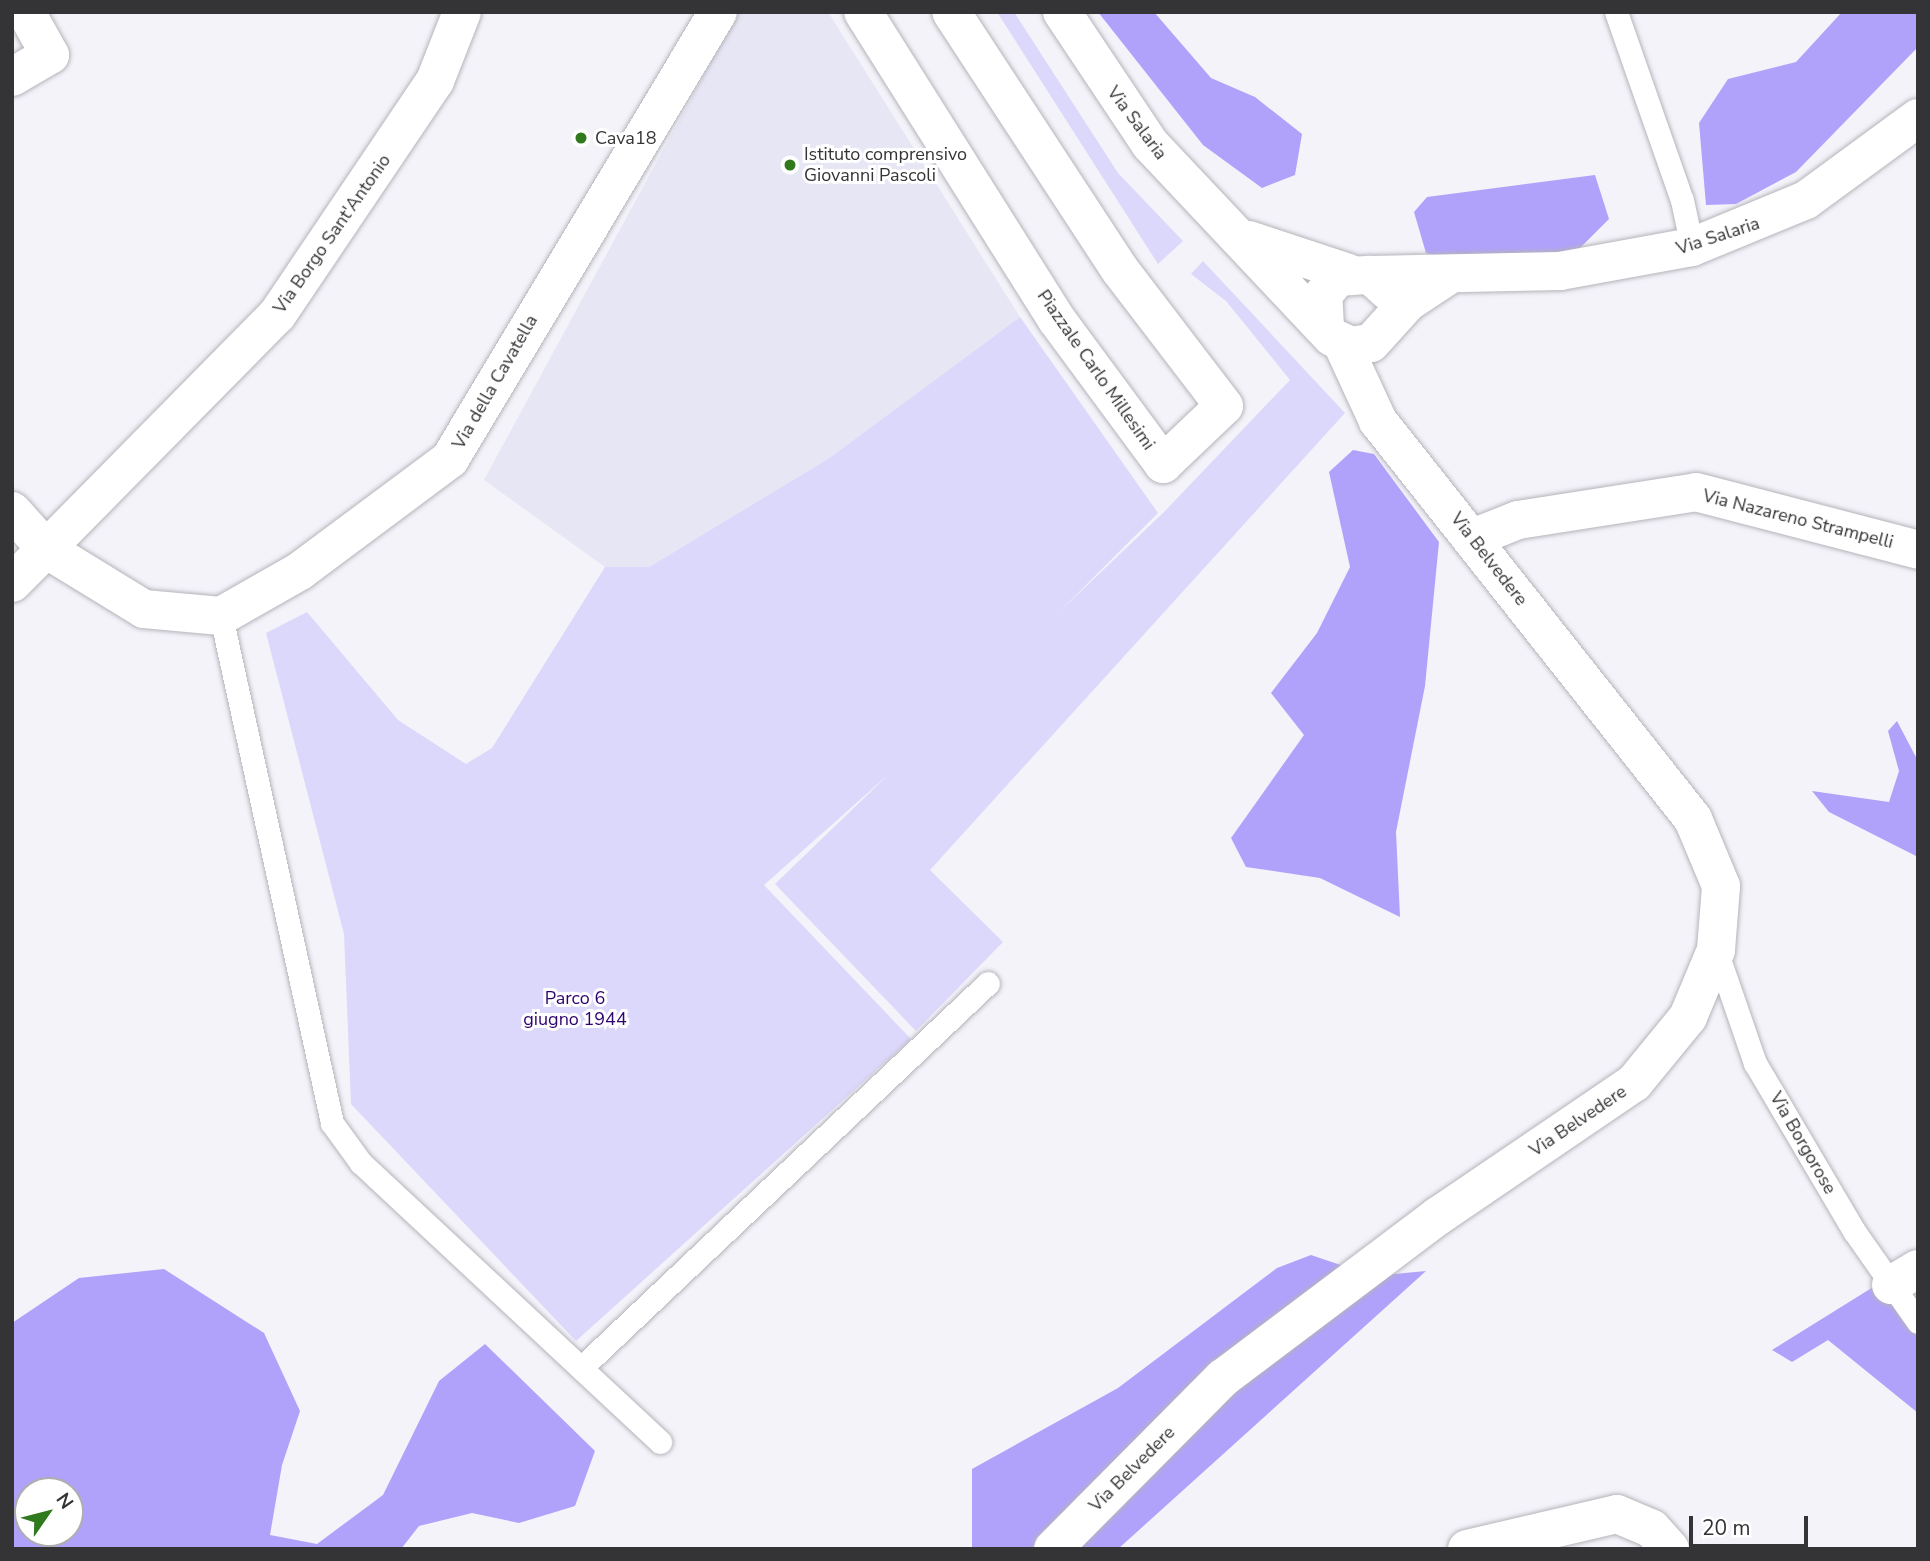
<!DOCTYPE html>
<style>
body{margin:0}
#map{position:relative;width:1930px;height:1561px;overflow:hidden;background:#f4f3fa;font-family:"Nunito Sans",sans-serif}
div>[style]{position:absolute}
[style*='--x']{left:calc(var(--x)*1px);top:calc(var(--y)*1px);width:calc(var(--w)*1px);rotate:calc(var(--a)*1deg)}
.built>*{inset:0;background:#e7e6f4}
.green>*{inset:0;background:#dcd8fb}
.forest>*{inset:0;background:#b0a2fb}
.roads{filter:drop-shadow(0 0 2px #b5b4ba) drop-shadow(0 0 2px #b5b4ba)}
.lane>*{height:23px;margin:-11.5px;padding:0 11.5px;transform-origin:11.5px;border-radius:11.5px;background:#fff}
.street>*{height:38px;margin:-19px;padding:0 19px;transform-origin:19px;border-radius:19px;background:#fff}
.secondary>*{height:38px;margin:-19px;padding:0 19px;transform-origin:19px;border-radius:19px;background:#fff}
.dots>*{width:19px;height:19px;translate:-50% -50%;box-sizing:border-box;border:4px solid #fff;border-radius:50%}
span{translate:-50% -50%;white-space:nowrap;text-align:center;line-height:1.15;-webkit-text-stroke:6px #fff;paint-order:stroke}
.street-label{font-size:18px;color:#343436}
.poi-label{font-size:18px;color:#343436}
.left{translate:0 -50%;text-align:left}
.park-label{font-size:18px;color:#2f036f}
.frame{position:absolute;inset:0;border:14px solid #343436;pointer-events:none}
.north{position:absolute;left:14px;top:1477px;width:70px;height:70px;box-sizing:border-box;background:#fff;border:2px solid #aeaeaf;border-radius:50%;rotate:55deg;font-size:19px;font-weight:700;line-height:28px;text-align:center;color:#343436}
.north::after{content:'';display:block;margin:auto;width:24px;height:32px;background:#30791d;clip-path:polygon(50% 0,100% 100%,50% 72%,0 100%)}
.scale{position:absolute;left:1689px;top:1516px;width:119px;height:32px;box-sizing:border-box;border:4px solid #343436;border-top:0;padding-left:9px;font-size:21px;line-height:24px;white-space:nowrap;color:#343436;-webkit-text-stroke:5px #fff;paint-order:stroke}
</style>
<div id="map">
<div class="built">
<div style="clip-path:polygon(738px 12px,828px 12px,1020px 317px,828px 459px,649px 567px,605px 567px,484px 480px)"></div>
</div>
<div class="green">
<div style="clip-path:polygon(997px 12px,1014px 12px,1118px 173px,1183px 241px,1158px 264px)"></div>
<div style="clip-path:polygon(1203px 261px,1345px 413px,930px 870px,1003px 942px,916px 1031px,775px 884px,889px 774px,764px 885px,911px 1039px,576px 1341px,351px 1104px,344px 934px,266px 633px,307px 612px,398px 720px,466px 764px,492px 748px,605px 567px,649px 567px,828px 459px,1020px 317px,1158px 513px,1057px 614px,1164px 512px,1290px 380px,1226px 301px,1191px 274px)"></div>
</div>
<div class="forest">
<div style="clip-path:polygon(1098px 12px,1154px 12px,1211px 78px,1255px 97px,1302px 134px,1295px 175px,1262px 188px,1203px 145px)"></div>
<div style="clip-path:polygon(1842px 12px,1918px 12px,1918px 47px,1796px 172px,1736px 204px,1706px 205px,1699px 123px,1728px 79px,1796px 62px)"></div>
<div style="clip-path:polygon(1595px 175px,1609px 219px,1574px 254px,1451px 259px,1426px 253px,1414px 212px,1427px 197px)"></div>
<div style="clip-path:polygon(1353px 450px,1374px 454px,1439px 542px,1425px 686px,1396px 832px,1400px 917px,1320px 878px,1246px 867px,1231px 838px,1304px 735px,1271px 693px,1317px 633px,1350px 567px,1329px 472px)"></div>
<div style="clip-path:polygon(1897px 721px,1918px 761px,1918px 857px,1829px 812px,1812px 791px,1889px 802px,1899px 771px,1888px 731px)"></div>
<div style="clip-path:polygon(1311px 1255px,1373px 1276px,1426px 1271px,1118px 1549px,972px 1549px,972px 1469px,1118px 1388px,1277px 1268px)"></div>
<div style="clip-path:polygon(evenodd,164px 1269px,264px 1333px,300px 1411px,282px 1465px,270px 1535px,317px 1544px,383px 1495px,439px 1381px,485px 1344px,595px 1451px,575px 1506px,519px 1523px,472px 1513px,419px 1526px,401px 1549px,12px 1549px,12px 1323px,79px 1278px,164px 1269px,70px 1491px,70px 1533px,28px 1533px,28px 1491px,70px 1491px)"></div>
<div style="clip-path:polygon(1878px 1284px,1918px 1337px,1918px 1413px,1828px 1340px,1792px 1362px,1772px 1350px)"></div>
</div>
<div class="roads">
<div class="lane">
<div style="--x:1616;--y:12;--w:199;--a:70.7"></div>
<div style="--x:1682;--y:200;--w:48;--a:78"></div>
<div style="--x:221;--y:616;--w:519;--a:77.65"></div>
<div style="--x:332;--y:1123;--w:49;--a:54.1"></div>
<div style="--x:361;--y:1163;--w:409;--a:43"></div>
<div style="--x:1716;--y:950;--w:120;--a:71"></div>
<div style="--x:1755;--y:1063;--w:195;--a:59.5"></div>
<div style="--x:1854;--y:1231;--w:111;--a:54.9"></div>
<div style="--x:581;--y:1368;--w:560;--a:-43.41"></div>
</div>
<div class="street">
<div style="--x:863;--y:12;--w:364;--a:57.8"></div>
<div style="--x:1057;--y:320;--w:179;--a:53.6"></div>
<div style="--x:1163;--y:464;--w:84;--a:-43.6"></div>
<div style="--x:1224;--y:406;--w:171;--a:-127.4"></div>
<div style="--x:1120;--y:270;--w:308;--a:-123.2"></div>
<div style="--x:12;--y:77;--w:44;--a:-30.1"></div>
<div style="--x:50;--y:55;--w:49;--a:-119.2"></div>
<div style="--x:12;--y:511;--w:51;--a:48.2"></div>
<div style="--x:46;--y:549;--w:329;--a:-45.4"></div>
<div style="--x:277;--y:315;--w:282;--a:-56"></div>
<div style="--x:435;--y:81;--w:74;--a:-68.6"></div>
<div style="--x:1473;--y:538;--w:48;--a:-21.8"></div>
<div style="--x:1518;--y:520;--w:180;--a:-8.9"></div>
<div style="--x:1696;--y:492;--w:229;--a:14.6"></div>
<div style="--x:1891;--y:1285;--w:31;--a:-31"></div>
<div style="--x:1467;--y:1549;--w:154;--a:-13.1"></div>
<div style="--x:1617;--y:1514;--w:38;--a:23"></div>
<div style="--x:1652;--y:1529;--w:27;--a:48"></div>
</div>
<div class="secondary">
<div style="--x:1062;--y:12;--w:159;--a:56.3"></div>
<div style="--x:1150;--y:144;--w:265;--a:46.7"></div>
<div style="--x:1332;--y:337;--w:21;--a:25"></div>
<div style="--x:1351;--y:346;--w:20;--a:-9"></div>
<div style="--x:1371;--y:343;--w:55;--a:-47.9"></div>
<div style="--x:1408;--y:302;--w:45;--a:-33.3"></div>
<div style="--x:1249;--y:240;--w:105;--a:18.3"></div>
<div style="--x:1370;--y:275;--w:190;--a:-1.2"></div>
<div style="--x:1560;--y:271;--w:134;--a:-10.3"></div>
<div style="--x:1692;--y:247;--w:123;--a:-22.4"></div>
<div style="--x:1806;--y:200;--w:139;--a:-36.2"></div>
<div style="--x:1325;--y:328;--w:33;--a:-93"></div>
<div style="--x:1323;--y:295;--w:23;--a:-50"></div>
<div style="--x:1338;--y:277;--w:32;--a:-4"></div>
<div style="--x:1370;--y:275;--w:25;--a:42"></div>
<div style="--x:12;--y:583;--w:48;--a:-45"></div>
<div style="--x:46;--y:549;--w:115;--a:31.5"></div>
<div style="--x:144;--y:609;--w:77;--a:5.2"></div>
<div style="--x:221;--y:616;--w:91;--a:-29.7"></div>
<div style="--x:300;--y:571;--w:187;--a:-36.7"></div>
<div style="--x:450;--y:459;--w:521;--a:-59.06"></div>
<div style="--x:1053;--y:1549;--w:241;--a:-45.2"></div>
<div style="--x:1223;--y:1378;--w:269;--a:-37"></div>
<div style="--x:1438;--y:1216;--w:237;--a:-34.2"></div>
<div style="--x:1634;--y:1083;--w:85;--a:-50.7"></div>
<div style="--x:1688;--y:1017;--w:73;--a:-67.3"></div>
<div style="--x:1716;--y:950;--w:64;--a:-85.5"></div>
<div style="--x:1721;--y:886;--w:73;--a:-112.7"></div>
<div style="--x:1693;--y:819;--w:508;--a:-128.36"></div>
<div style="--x:1378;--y:421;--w:86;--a:-114.8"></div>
</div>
</div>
<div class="dots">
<div style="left:581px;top:138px;background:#30791d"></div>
<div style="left:790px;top:165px;background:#30791d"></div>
</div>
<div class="street-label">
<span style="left:1137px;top:123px;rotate:53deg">Via Salaria</span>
<span style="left:332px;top:234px;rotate:-55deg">Via Borgo Sant'Antonio</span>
<span style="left:1718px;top:236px;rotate:-18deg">Via Salaria</span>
<span style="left:1096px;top:370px;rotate:55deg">Piazzale Carlo Millesimi</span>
<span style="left:495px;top:382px;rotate:-60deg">Via della Cavatella</span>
<span style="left:1798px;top:519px;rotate:14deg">Via Nazareno Strampelli</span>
<span style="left:1489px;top:559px;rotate:52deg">Via Belvedere</span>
<span style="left:1578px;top:1121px;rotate:-34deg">Via Belvedere</span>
<span style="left:1803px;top:1143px;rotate:60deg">Via Borgorose</span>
<span style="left:1132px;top:1469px;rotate:-45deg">Via Belvedere</span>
</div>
<div class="poi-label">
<span class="left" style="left:595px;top:138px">Cava18</span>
<span class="left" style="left:804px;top:165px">Istituto comprensivo<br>Giovanni Pascoli</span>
</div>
<div class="park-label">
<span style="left:575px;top:1009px">Parco 6<br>giugno 1944</span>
</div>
<div class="frame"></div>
<div class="north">N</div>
<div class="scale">20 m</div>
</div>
